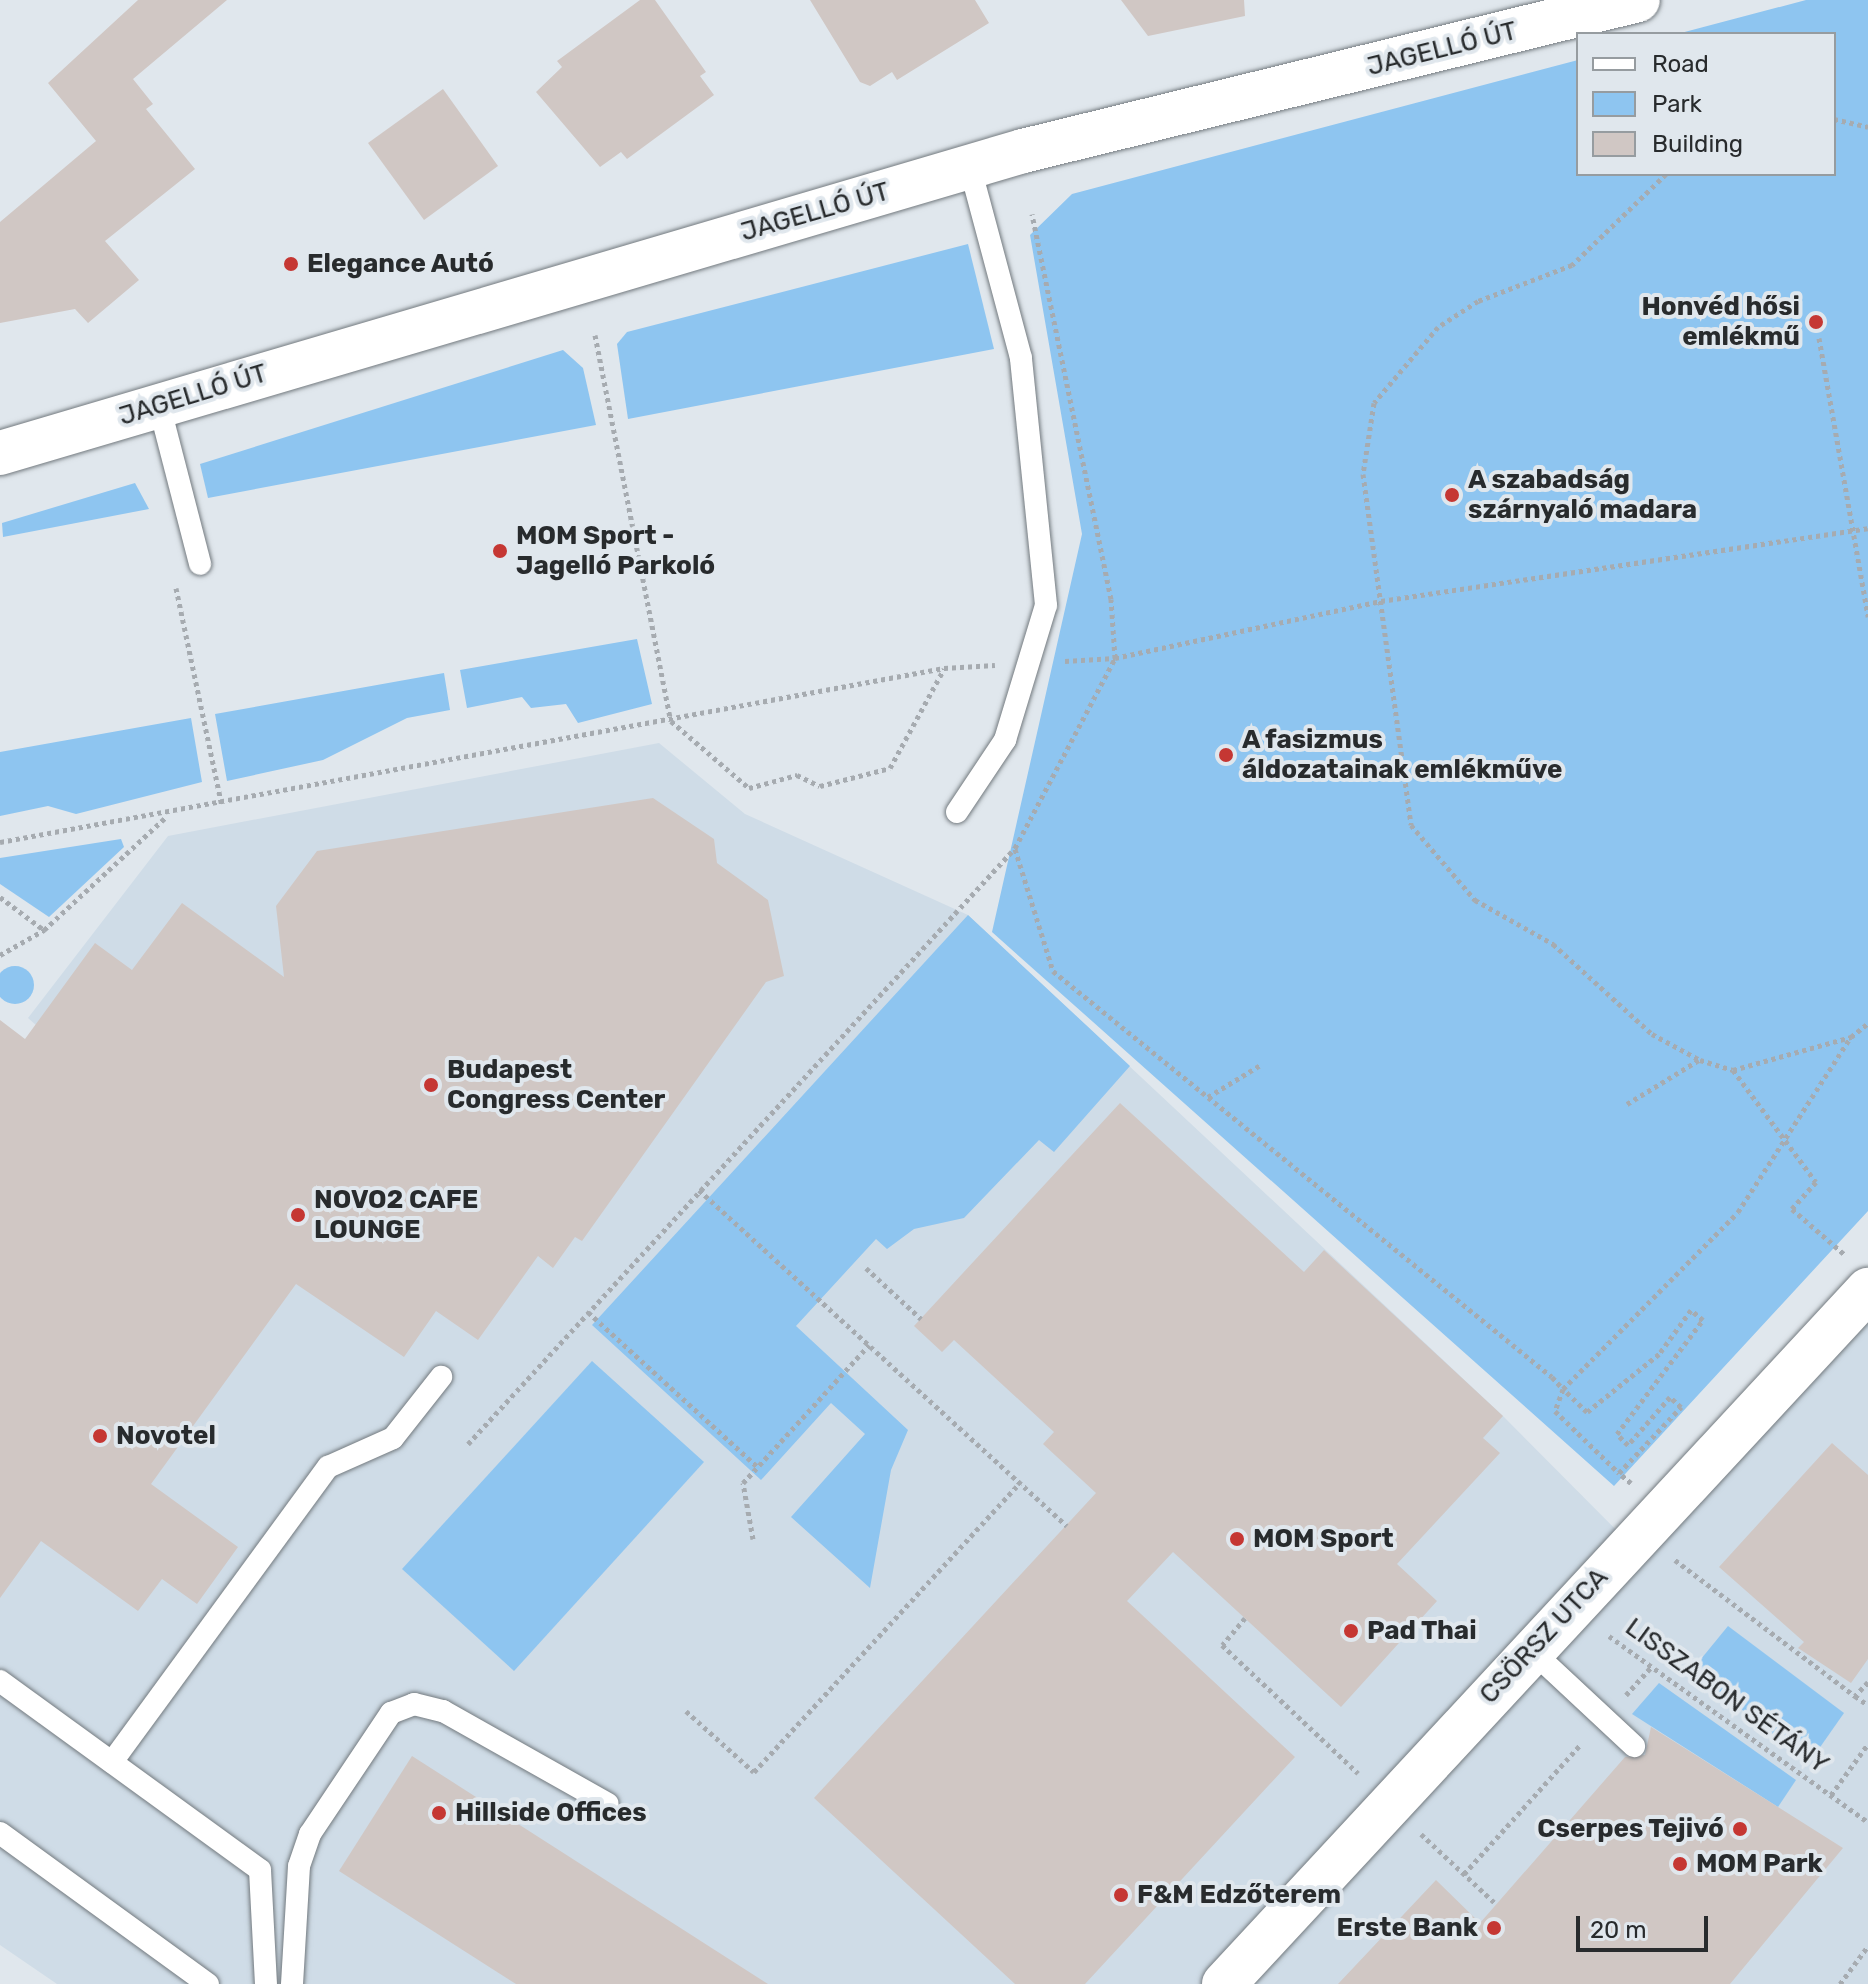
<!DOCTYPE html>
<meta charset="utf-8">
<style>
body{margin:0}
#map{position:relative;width:1868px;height:1984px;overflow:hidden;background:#e0e7ed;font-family:Rubik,sans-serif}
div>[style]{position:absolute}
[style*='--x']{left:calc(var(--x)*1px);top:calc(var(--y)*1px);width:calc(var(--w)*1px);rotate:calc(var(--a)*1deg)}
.built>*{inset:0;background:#cfdce7}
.green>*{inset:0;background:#8ec5f0}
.round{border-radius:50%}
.building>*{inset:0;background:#d0c7c4}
.path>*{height:5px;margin-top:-2.5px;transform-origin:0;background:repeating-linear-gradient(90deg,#a6abb0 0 4px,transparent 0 8px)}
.roads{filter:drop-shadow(0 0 2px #737a7f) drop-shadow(0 0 2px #737a7f)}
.service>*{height:22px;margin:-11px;padding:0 11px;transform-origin:11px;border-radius:11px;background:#fff}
.minor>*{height:44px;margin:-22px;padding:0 22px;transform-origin:22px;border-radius:22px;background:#fff}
.tertiary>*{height:44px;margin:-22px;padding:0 22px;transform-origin:22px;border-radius:22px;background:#fff}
.dots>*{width:22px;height:22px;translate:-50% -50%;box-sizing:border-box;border:4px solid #e0e7ed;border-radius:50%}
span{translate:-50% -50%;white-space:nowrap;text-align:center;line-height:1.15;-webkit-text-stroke:8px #e0e7ed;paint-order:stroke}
.street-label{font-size:26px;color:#282b2d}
.poi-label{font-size:26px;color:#282b2d;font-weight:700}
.left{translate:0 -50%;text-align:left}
.right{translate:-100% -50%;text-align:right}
.legend{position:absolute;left:1576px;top:32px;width:260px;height:144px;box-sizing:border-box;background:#e0e7ed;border:2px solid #969ca0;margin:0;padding:10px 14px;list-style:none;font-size:24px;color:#282b2d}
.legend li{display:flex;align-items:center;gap:16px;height:40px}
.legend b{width:40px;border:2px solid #969ca0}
.scale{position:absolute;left:1576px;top:1916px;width:132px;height:36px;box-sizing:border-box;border:4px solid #282b2d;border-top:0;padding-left:10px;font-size:24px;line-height:28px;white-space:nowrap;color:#282b2d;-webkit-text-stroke:6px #e0e7ed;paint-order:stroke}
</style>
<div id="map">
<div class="built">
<div style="clip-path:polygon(659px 743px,745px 814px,968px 915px,1503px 1416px,1646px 1560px,1868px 1322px,1868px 1984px,57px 1984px,0 1945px,0 1120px,55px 1042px,28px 1018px,168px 836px)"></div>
</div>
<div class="green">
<div style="clip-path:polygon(1806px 0,1868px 0,1868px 1211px,1614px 1486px,992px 932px,1082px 534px,1030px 235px,1072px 194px,1578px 60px,1578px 174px,1834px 174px,1834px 34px,1677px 34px)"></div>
<div style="clip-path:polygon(968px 244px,994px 349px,628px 419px,617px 344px,627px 332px)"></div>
<div style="clip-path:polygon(563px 350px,583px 368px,596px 425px,208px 498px,200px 464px)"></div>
<div style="clip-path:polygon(135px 483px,149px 509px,3px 537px,2px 523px)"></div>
<div style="clip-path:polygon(637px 639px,652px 704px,578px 723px,566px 704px,531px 708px,522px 697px,467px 708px,460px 670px)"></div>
<div style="clip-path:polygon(444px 673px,450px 710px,407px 718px,323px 760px,227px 781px,215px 714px)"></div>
<div style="clip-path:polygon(191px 718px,202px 782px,76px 814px,48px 806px,0 816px,0 752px)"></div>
<div style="clip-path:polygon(121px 839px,124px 847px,49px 917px,0 884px,0 858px)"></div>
<div style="clip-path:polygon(968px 915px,1130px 1066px,1054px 1152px,1039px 1140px,964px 1218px,914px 1229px,887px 1249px,876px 1239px,796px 1326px,908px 1430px,891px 1470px,870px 1588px,791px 1517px,865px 1434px,831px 1403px,761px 1480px,592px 1325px)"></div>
<div class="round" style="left:-4px;top:966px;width:38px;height:38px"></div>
<div style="clip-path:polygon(592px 1361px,704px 1462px,514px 1671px,402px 1569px)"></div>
<div style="clip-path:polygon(1728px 1626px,1844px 1713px,1809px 1763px,1692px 1670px)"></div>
<div style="clip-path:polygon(1659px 1683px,1796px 1780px,1778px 1807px,1632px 1714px)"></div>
</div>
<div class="building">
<div style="clip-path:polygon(138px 0,227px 0,133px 79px,153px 104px,146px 109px,195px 169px,105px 241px,139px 280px,88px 323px,75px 309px,0 323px,0 222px,96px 141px,48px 83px)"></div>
<div style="clip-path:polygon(640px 0,655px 0,706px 72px,700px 76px,714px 95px,627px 159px,621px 152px,600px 167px,536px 92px,562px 67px,557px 61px)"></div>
<div style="clip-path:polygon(810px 0,975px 0,989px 23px,897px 80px,892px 72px,870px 86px,860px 82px)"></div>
<div style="clip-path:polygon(1121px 0,1244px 0,1245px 16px,1148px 36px)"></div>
<div style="clip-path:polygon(443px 89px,498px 166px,424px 220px,368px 143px)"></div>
<div style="clip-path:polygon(653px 798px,714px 839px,717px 863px,768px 900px,784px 976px,766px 982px,582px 1241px,575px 1237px,553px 1268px,538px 1256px,478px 1340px,436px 1311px,404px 1357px,296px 1284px,151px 1484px,238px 1547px,197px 1604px,162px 1579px,138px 1611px,41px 1541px,0 1598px,0 1020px,25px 1039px,95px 943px,132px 970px,182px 903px,284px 977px,276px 906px,317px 851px)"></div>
<div style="clip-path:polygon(1120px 1103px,1304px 1272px,1324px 1250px,1503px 1416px,1483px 1438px,1500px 1453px,1397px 1564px,1437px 1601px,1341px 1707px,1173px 1552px,1127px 1601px,1295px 1757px,1085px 1984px,1015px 1984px,814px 1798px,1096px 1493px,1043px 1444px,1054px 1432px,954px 1340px,942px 1352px,914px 1326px)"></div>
<div style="clip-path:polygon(1832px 1443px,1868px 1475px,1868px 1659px,1851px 1683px,1798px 1648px,1804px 1642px,1719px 1567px)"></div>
<div style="clip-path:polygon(1651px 1727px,1843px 1848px,1730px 1984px,1338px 1984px,1436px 1880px,1480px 1923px,1625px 1757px,1645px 1755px)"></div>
<div style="clip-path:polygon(412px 1756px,768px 1984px,516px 1984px,339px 1871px)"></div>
</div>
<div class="path">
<div style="--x:1834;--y:119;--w:35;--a:13"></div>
<div style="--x:1666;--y:174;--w:131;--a:135.9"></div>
<div style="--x:1572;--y:265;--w:101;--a:159"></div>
<div style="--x:1478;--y:301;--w:48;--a:147"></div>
<div style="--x:1438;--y:327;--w:99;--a:130.1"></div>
<div style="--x:1374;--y:403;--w:72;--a:98.8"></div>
<div style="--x:1363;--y:474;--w:354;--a:82.2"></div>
<div style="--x:1411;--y:825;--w:99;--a:49.5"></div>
<div style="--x:1475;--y:900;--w:90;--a:29.4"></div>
<div style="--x:1553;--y:944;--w:134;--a:42.3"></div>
<div style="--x:1652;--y:1034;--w:55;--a:28.4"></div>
<div style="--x:1700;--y:1060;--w:34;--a:17"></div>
<div style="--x:1733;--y:1070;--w:123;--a:-15.6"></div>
<div style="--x:1851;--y:1037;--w:22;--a:-39"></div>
<div style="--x:595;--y:335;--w:393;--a:78.9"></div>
<div style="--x:671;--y:721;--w:103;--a:40.7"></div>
<div style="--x:749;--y:788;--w:50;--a:-15.2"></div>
<div style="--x:797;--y:775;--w:25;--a:26"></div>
<div style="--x:820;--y:786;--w:72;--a:-14.4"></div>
<div style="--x:890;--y:768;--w:113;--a:-61.4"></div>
<div style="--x:1819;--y:338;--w:283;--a:80"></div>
<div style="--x:176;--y:588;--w:223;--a:78.1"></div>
<div style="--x:1065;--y:661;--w:50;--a:-3.4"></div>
<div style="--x:1115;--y:658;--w:272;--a:-12.1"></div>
<div style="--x:1381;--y:601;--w:492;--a:-8.5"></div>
<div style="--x:0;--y:842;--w:960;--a:-10.44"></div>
<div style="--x:944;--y:668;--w:51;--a:-3.4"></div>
<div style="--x:1015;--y:849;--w:128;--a:72.7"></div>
<div style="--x:1053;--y:971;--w:643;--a:39.13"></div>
<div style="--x:1552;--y:1377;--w:16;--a:47"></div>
<div style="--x:1563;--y:1389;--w:23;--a:110"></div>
<div style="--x:1555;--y:1411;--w:89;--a:44.1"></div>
<div style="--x:0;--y:897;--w:55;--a:36.9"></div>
<div style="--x:0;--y:955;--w:51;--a:-29.6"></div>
<div style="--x:44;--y:930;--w:165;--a:-42.8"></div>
<div style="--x:1733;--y:1070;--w:139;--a:53.5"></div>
<div style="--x:1816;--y:1182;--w:36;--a:132"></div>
<div style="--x:1792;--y:1209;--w:69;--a:40.9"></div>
<div style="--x:1208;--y:1097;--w:63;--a:-31.4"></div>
<div style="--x:1627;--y:1104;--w:84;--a:-31.4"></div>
<div style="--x:699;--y:1190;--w:498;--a:42.4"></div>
<div style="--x:866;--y:1268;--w:75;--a:42.8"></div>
<div style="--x:588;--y:1312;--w:230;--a:42.4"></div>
<div style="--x:468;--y:1444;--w:809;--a:-47.45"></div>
<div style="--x:1015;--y:848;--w:215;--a:-62.2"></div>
<div style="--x:1115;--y:658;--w:59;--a:-93.9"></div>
<div style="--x:1111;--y:599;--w:393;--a:-101.6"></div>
<div style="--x:1631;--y:1483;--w:16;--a:-140"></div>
<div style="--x:1619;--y:1473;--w:91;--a:-46.8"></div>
<div style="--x:1681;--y:1407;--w:15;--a:-138"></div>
<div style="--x:1670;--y:1397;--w:64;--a:131.2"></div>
<div style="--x:1628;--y:1445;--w:16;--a:-135"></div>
<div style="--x:1617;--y:1434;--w:143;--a:-53"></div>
<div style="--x:1703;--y:1320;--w:16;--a:-140"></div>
<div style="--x:1691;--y:1310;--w:54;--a:126"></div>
<div style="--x:1659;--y:1354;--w:92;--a:141.1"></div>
<div style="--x:1587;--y:1412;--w:33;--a:-136"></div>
<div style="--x:1563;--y:1389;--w:249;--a:-45.3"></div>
<div style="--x:1738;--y:1212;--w:207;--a:-57.2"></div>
<div style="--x:753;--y:1539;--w:57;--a:-100.1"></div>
<div style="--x:743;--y:1483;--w:187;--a:-47.6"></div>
<div style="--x:1675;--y:1560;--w:226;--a:37.1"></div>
<div style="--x:1245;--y:1618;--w:35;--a:130"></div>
<div style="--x:1222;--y:1645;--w:187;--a:43.3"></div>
<div style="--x:1609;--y:1636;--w:319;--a:35.7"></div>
<div style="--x:1868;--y:1682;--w:19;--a:133"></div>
<div style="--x:1855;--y:1696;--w:16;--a:35"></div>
<div style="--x:1626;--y:1695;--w:39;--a:-48"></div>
<div style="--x:686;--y:1711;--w:91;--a:41.9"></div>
<div style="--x:754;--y:1772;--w:393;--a:-47.4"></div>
<div style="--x:1831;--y:1795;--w:63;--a:-54"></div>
<div style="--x:1421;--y:1834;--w:103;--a:43"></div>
<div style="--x:1464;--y:1874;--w:175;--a:-48"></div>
<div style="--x:1840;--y:1984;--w:47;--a:-53.6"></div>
</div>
<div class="roads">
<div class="service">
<div style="--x:159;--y:405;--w:164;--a:75.5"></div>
<div style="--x:957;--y:812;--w:87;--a:-56.3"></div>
<div style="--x:1005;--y:740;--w:141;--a:-73.1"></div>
<div style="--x:1046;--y:605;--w:248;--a:-95.8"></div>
<div style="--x:1021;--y:358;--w:198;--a:-105"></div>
<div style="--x:1531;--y:1650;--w:141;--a:43"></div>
<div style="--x:0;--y:1681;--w:321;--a:36"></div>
<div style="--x:260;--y:1870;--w:114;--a:87"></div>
<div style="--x:112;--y:1762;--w:366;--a:-53.8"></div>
<div style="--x:328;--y:1467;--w:71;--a:-24"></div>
<div style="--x:393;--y:1438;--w:78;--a:-51.8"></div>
<div style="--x:0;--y:1833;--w:257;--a:36"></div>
<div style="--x:292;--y:1984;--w:118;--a:-86.6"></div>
<div style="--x:299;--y:1866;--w:34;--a:-71"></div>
<div style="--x:310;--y:1834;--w:146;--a:-56.2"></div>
<div style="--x:391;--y:1713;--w:25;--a:-21"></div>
<div style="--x:414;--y:1704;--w:30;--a:14"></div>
<div style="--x:443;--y:1711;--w:189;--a:29.4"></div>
</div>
<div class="minor">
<div style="--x:1224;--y:1984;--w:947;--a:-47.14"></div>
</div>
<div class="tertiary">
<div style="--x:0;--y:453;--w:1067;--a:-16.45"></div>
<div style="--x:1023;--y:151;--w:633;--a:-13.79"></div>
</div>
</div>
<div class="dots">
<div style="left:291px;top:264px;background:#c53733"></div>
<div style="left:1816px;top:322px;background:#c53733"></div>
<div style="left:1452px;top:495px;background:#c53733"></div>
<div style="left:500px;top:551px;background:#c53733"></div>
<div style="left:1226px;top:755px;background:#c53733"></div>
<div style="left:431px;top:1085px;background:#c53733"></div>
<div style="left:298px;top:1215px;background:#c53733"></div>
<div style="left:100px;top:1436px;background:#c53733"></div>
<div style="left:1237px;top:1539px;background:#c53733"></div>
<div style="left:1351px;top:1631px;background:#c53733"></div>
<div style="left:439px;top:1813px;background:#c53733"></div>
<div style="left:1740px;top:1829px;background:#c53733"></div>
<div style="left:1680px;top:1864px;background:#c53733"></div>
<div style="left:1121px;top:1895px;background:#c53733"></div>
<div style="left:1494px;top:1928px;background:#c53733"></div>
</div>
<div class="street-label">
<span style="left:1442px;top:49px;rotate:-14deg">JAGELLÓ ÚT</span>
<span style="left:815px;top:212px;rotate:-16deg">JAGELLÓ ÚT</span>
<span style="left:193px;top:395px;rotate:-17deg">JAGELLÓ ÚT</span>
<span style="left:1544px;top:1636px;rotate:-47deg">CSÖRSZ UTCA</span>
<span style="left:1727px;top:1696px;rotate:36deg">LISSZABON SÉTÁNY</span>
</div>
<div class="poi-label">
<span class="left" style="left:307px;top:264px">Elegance Autó</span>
<span class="right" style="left:1800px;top:322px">Honvéd hősi<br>emlékmű</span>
<span class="left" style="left:1468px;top:495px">A szabadság<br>szárnyaló madara</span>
<span class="left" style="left:516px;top:551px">MOM Sport -<br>Jagelló Parkoló</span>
<span class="left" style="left:1242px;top:755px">A fasizmus<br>áldozatainak emlékműve</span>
<span class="left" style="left:447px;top:1085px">Budapest<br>Congress Center</span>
<span class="left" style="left:314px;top:1215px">NOVO2 CAFE<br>LOUNGE</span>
<span class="left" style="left:116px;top:1436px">Novotel</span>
<span class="left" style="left:1253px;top:1539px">MOM Sport</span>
<span class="left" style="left:1367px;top:1631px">Pad Thai</span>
<span class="left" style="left:455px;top:1813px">Hillside Offices</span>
<span class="right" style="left:1724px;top:1829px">Cserpes Tejivó</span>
<span class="left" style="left:1696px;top:1864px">MOM Park</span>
<span class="left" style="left:1137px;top:1895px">F&amp;M Edzőterem</span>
<span class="right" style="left:1478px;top:1928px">Erste Bank</span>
</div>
<ul class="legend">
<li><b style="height:10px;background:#fff"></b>Road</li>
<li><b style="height:22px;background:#8ec5f0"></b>Park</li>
<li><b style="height:22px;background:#d0c7c4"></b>Building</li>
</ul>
<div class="scale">20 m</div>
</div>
